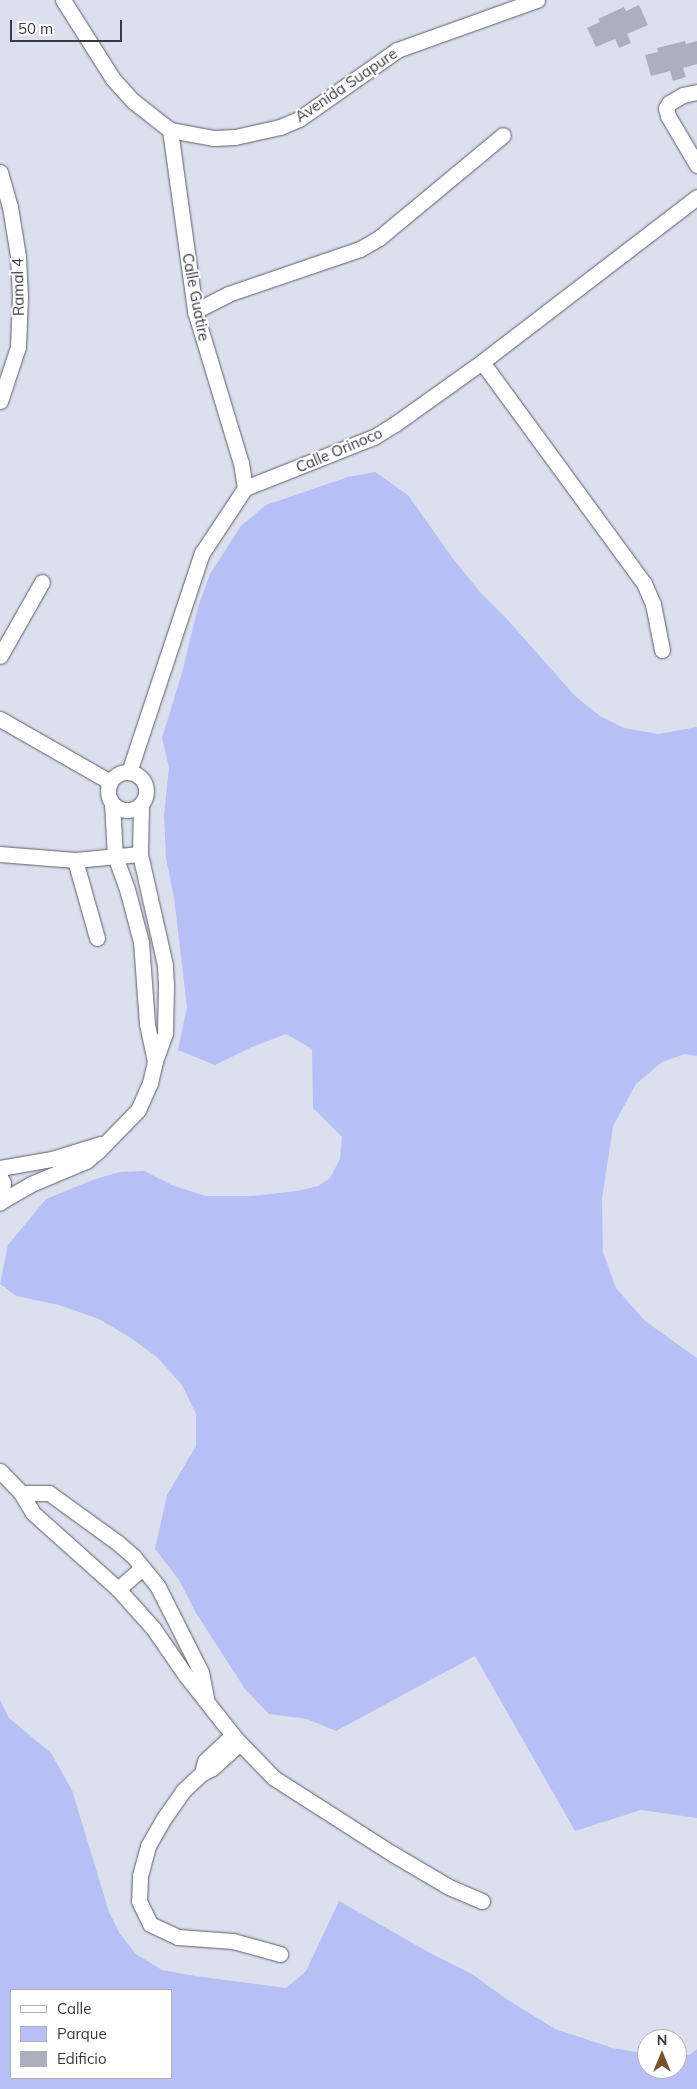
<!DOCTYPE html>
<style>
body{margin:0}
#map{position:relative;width:697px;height:2089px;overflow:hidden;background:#dcdfee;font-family:Mulish,sans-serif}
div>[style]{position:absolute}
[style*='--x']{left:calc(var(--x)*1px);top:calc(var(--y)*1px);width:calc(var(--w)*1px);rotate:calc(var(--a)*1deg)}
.green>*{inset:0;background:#b7c0f6}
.building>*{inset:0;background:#acafbd}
.roads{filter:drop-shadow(0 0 1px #5c5e6b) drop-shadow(0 0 1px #5c5e6b)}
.minor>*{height:15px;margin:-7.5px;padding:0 7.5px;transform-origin:7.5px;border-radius:7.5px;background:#fff}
.minor>.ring{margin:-7.5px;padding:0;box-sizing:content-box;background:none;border:15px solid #fff;border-radius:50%}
span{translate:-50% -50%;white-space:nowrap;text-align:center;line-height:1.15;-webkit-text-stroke:4px #fff;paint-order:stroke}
.street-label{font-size:15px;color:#393a40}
.legend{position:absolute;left:10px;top:1989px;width:162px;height:90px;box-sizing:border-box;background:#fff;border:1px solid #b0b0b3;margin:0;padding:6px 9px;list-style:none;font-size:15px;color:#393a40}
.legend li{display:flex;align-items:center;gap:10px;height:25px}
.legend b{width:25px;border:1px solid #b0b0b3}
.north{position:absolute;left:637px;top:2029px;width:50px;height:50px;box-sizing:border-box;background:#fff;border:1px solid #b0b0b3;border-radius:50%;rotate:0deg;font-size:14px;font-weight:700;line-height:20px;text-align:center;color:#393a40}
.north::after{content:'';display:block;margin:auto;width:18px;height:22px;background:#77532d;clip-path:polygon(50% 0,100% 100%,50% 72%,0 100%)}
.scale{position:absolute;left:10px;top:20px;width:112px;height:22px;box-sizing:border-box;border:2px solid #393a40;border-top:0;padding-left:6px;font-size:15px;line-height:18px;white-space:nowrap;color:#393a40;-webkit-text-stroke:4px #fff;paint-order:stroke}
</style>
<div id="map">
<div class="green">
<div style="clip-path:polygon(375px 472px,408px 495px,451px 556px,480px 592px,506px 618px,575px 696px,600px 716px,624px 728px,658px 734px,697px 727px,697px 1056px,685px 1054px,662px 1062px,636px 1084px,613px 1126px,602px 1199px,603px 1252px,616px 1288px,645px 1321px,697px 1358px,697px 1818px,641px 1810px,575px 1831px,475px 1656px,336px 1731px,307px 1719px,269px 1714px,245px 1689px,196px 1613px,179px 1580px,155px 1549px,167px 1495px,196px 1446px,196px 1414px,182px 1385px,157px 1357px,131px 1338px,99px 1319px,59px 1305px,16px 1296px,0 1284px,8px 1245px,46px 1199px,95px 1179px,120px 1172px,144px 1171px,174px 1186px,206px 1196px,252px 1196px,297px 1191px,318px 1186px,330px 1178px,340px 1159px,342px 1137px,313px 1108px,312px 1049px,286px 1034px,252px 1047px,215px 1065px,178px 1050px,187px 1007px,174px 898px,166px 858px,164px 816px,169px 767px,162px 738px,182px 673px,198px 607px,210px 574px,241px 526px,266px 505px,348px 477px)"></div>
<div style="clip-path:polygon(evenodd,0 1700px,9px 1718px,51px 1753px,72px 1790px,109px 1912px,120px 1934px,136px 1954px,162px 1970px,195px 1976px,286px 1988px,306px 1971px,339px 1901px,430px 1953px,472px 1974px,508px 2000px,555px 2029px,613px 2048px,647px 2054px,647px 2069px,677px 2069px,677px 2055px,689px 2055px,697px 2049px,697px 2089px,0 2089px,0 1700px,11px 1990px,171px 1990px,171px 2078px,11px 2078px,11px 1990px)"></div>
</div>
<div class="building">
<div style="clip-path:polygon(639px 5px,648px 25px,627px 34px,631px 43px,619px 48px,615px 39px,596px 47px,587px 28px,600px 22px,598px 19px,624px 7px,626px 11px)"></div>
<div style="clip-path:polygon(685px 41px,686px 44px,697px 41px,697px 64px,683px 68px,686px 77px,673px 81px,670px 71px,651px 76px,645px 55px,658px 52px,657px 48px)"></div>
</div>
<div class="roads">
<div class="minor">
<div style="--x:63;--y:0;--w:93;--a:57.7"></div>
<div style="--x:113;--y:79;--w:30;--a:48"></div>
<div style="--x:133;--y:101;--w:47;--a:38.1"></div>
<div style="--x:170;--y:130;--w:45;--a:10.3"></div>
<div style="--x:214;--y:138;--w:21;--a:-3"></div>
<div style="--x:235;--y:137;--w:46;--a:-12.5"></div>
<div style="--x:280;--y:127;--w:21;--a:-23"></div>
<div style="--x:299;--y:119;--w:120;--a:-35.1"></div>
<div style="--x:397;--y:50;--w:149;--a:-19.7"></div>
<div style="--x:697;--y:92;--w:14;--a:168"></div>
<div style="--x:683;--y:95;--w:16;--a:150"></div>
<div style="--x:669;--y:103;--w:6;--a:121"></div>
<div style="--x:666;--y:108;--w:8;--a:76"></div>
<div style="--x:668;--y:116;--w:57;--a:59.4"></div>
<div style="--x:170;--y:130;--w:183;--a:82.1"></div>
<div style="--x:195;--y:311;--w:159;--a:73.2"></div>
<div style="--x:241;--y:463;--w:25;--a:81"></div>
<div style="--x:0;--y:172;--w:36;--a:74"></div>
<div style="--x:10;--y:207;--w:50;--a:80.7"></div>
<div style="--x:18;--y:256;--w:41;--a:87.2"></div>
<div style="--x:20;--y:297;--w:50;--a:92.3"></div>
<div style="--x:18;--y:347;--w:57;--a:108.4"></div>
<div style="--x:195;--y:311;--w:37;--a:-27"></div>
<div style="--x:228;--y:294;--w:139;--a:-18.8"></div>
<div style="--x:360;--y:249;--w:22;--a:-30"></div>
<div style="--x:379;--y:238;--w:161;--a:-39.7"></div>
<div style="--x:482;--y:362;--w:274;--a:53.8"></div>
<div style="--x:644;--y:583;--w:23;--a:67"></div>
<div style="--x:653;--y:604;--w:47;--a:78.9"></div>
<div style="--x:0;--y:656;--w:85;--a:-60.4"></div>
<div style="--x:0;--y:719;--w:127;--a:29.8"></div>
<div class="ring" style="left:108px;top:772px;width:23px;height:23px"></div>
<div style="--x:129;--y:772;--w:231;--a:-71.6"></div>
<div style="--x:202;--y:553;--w:78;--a:-56.5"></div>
<div style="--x:245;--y:488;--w:139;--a:-21.6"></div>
<div style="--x:374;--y:437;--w:25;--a:-32"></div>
<div style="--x:395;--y:424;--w:107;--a:-35.5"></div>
<div style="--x:482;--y:362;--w:271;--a:-37.5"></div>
<div style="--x:112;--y:803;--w:53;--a:86.8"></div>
<div style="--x:115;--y:856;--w:35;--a:70"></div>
<div style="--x:127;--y:889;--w:55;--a:75.2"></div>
<div style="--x:141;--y:942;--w:82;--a:85.8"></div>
<div style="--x:147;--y:1024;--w:38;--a:78"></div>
<div style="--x:0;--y:854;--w:75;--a:4.6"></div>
<div style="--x:97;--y:938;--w:81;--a:-105.8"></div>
<div style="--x:75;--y:860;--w:65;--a:-5.3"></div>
<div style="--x:0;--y:1168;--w:53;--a:-9.8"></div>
<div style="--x:52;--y:1159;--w:50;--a:-17.4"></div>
<div style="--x:0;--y:1177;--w:7;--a:63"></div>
<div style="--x:3;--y:1183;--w:20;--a:99"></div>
<div style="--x:0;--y:1202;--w:36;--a:-30"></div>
<div style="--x:31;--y:1184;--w:60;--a:-22.7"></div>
<div style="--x:86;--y:1161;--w:16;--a:-40"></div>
<div style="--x:98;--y:1151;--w:57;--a:-45.7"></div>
<div style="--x:138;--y:1110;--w:30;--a:-66"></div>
<div style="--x:150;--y:1083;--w:23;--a:-77"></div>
<div style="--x:155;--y:1061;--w:30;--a:-70"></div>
<div style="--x:165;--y:1033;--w:47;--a:-88.8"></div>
<div style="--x:166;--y:986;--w:21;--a:-93"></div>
<div style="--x:165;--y:965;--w:114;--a:-102.7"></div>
<div style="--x:140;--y:854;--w:49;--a:-88.8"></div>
<div style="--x:0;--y:1471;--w:30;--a:46"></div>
<div style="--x:21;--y:1493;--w:23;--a:59"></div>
<div style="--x:33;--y:1513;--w:114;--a:41.8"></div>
<div style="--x:118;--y:1589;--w:52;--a:48.1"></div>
<div style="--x:153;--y:1628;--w:55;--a:55.4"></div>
<div style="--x:184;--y:1673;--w:84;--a:51.8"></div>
<div style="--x:236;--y:1739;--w:54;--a:45.7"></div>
<div style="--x:274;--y:1778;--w:141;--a:32.6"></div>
<div style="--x:393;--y:1854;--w:65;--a:30.5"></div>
<div style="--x:449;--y:1887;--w:36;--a:23"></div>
<div style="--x:21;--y:1493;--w:28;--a:0"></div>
<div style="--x:49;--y:1493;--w:85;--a:35.9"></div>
<div style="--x:118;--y:1543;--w:21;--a:41"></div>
<div style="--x:134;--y:1557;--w:36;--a:51"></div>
<div style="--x:157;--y:1585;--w:97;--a:63.2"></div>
<div style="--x:201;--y:1672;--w:26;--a:79"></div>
<div style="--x:118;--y:1589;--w:32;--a:-41"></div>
<div style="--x:240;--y:1743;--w:38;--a:138"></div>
<div style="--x:212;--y:1768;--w:11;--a:153"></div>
<div style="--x:202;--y:1773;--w:26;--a:137"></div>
<div style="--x:183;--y:1791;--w:33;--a:125"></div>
<div style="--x:164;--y:1818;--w:32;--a:120"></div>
<div style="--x:148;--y:1846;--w:31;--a:105"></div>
<div style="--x:140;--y:1876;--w:25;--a:92"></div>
<div style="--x:139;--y:1901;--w:25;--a:64"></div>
<div style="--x:150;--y:1924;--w:31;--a:25"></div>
<div style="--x:178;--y:1937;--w:55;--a:4.2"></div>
<div style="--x:233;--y:1941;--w:49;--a:15.5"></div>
<div style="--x:202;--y:1773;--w:12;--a:-76"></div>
<div style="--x:205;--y:1761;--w:38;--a:-43"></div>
</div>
</div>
<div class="street-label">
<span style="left:346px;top:85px;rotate:-34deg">Avenida Suapure</span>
<span style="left:18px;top:287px;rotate:-91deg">Ramal 4</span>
<span style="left:196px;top:297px;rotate:79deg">Calle Guatire</span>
<span style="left:339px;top:450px;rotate:-23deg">Calle Orinoco</span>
</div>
<ul class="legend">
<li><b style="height:6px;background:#fff"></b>Calle</li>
<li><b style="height:14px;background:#b7c0f6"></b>Parque</li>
<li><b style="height:14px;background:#acafbd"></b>Edificio</li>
</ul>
<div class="north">N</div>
<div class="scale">50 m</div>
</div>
